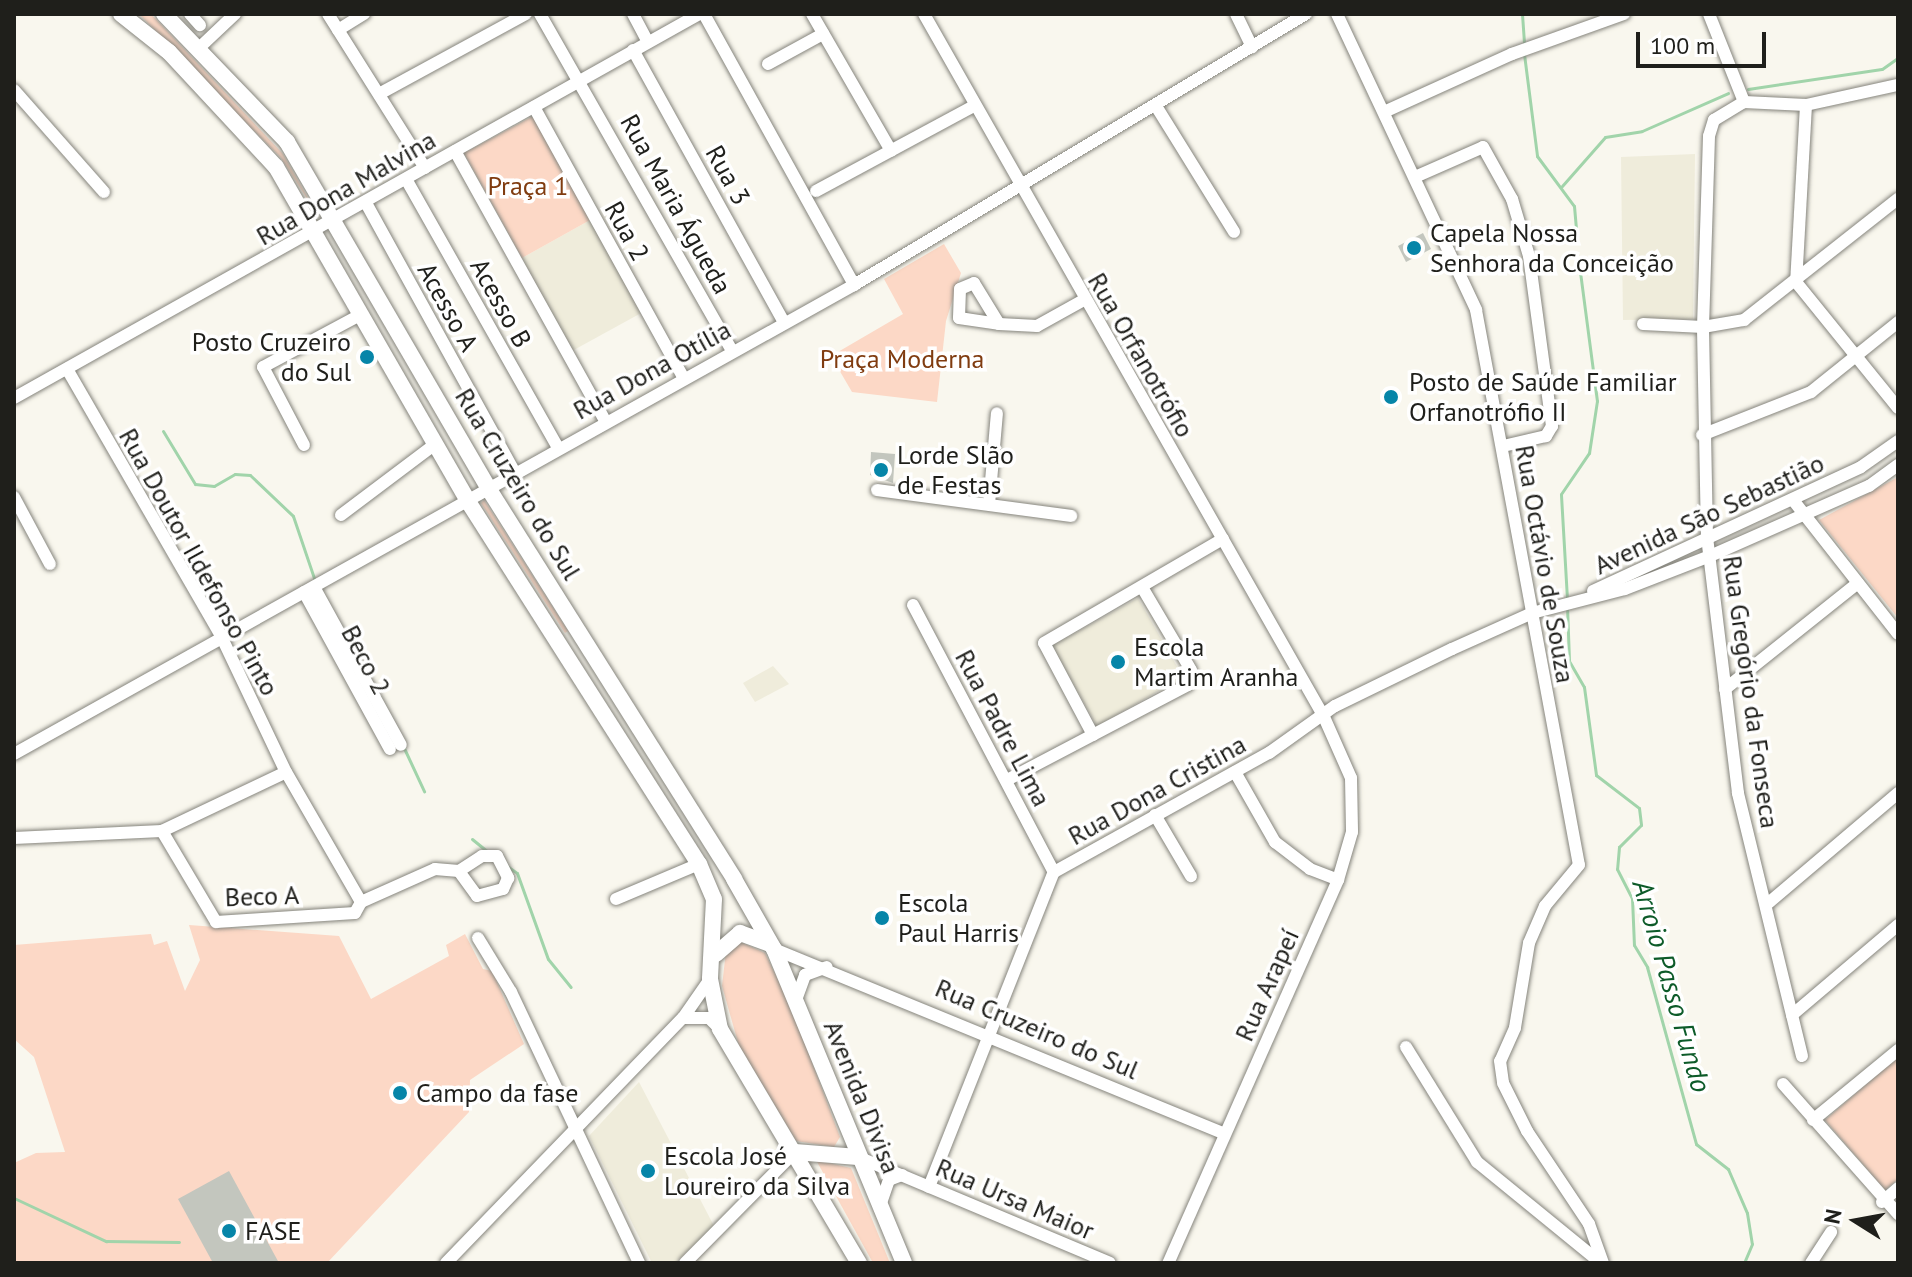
<!DOCTYPE html>
<meta charset="utf-8">
<style>
body{margin:0}
#map{position:relative;width:1912px;height:1277px;overflow:hidden;background:#f9f7ee;font-family:"PT Sans",sans-serif}
div>[style]{position:absolute}
[style*='--x']{left:calc(var(--x)*1px);top:calc(var(--y)*1px);width:calc(var(--w)*1px);rotate:calc(var(--a)*1deg)}
.built>*{inset:0;background:#efecdb}
.green>*{inset:0;background:#fcd8c6}
.stream>*{height:3px;margin:-1.5px;padding:0 1.5px;transform-origin:1.5px;border-radius:1.5px;background:#a1d4aa}
.building>*{inset:0;background:#c3c6be}
.roads{filter:drop-shadow(0 0 2px #85847c) drop-shadow(0 0 2px #85847c)}
.minor>*{height:12px;margin:-6px;padding:0 6px;transform-origin:6px;border-radius:6px;background:#fff}
.major>*{height:16px;margin:-8px;padding:0 8px;transform-origin:8px;border-radius:8px;background:#fff}
.dots>*{width:22px;height:22px;translate:-50% -50%;box-sizing:border-box;border:4px solid #fff;border-radius:50%}
span{translate:-50% -50%;white-space:nowrap;text-align:center;line-height:1.15;-webkit-text-stroke:7px #fff;paint-order:stroke}
.street-label{font-size:26px;color:#1f1f1b}
.park-label{font-size:26px;color:#803c10}
.poi-label{font-size:26px;color:#1f1f1b}
.left{translate:0 -50%;text-align:left}
.right{translate:-100% -50%;text-align:right}
.water-label{font-size:28px;color:#0d5b29;font-style:italic}
.frame{position:absolute;inset:0;border:16px solid #1f1f1b;pointer-events:none}
.north{position:absolute;left:1816px;top:1181px;width:80px;height:80px;-webkit-text-stroke:6px #fff;paint-order:stroke;rotate:281deg;font-size:22px;font-weight:700;line-height:32px;text-align:center;color:#1f1f1b}
.north::after{content:'';display:block;margin:auto;width:28px;height:36px;background:#1f1f1b;clip-path:polygon(50% 0,100% 100%,50% 72%,0 100%)}
.scale{position:absolute;left:1636px;top:32px;width:130px;height:36px;box-sizing:border-box;border:4px solid #1f1f1b;border-top:0;padding-left:10px;font-size:24px;line-height:28px;white-space:nowrap;color:#1f1f1b;-webkit-text-stroke:6px #fff;paint-order:stroke}
</style>
<div id="map">
<div class="built">
<div style="clip-path:polygon(1695px 154px,1693px 319px,1623px 320px,1621px 157px)"></div>
<div style="clip-path:polygon(592px 219px,643px 312px,572px 351px,522px 258px)"></div>
<div style="clip-path:polygon(1138px 598px,1183px 677px,1097px 726px,1052px 646px)"></div>
<div style="clip-path:polygon(773px 666px,789px 684px,755px 702px,743px 683px)"></div>
<div style="clip-path:polygon(639px 1082px,714px 1226px,675px 1263px,652px 1263px,589px 1136px)"></div>
</div>
<div class="green">
<div style="clip-path:polygon(139px 14px,151px 14px,283px 154px,320px 219px,281px 158px)"></div>
<div style="clip-path:polygon(535px 115px,592px 219px,522px 258px,464px 153px)"></div>
<div style="clip-path:polygon(944px 244px,961px 273px,946px 321px,937px 402px,852px 392px,831px 356px,903px 314px,884px 279px)"></div>
<div style="clip-path:polygon(1898px 477px,1898px 618px,1819px 520px)"></div>
<div style="clip-path:polygon(484px 500px,568px 631px,565px 633px,481px 503px)"></div>
<div style="clip-path:polygon(189px 925px,339px 936px,371px 999px,449px 956px,446px 945px,465px 934px,483px 969px,492px 971px,524px 1044px,470px 1080px,469px 1112px,327px 1263px,14px 1263px,14px 1163px,36px 1153px,65px 1152px,34px 1057px,14px 1039px,14px 945px,151px 934px,154px 945px,167px 941px,185px 991px,200px 960px)"></div>
<div style="clip-path:polygon(738px 941px,765px 953px,792px 1009px,840px 1137px,834px 1147px,796px 1141px,739px 1046px,722px 986px,726px 951px)"></div>
<div style="clip-path:polygon(1898px 1057px,1898px 1179px,1885px 1190px,1825px 1120px)"></div>
<div style="clip-path:polygon(816px 1160px,851px 1168px,890px 1263px,873px 1263px)"></div>
</div>
<div class="stream">
<div style="--x:1522;--y:14;--w:32;--a:86"></div>
<div style="--x:1524;--y:54;--w:103;--a:82.7"></div>
<div style="--x:1537;--y:156;--w:62;--a:53.5"></div>
<div style="--x:1574;--y:206;--w:35;--a:85"></div>
<div style="--x:1748;--y:89;--w:135;--a:-8.5"></div>
<div style="--x:1882;--y:69;--w:19;--a:-35"></div>
<div style="--x:1562;--y:186;--w:65;--a:-48.7"></div>
<div style="--x:1605;--y:137;--w:37;--a:-9"></div>
<div style="--x:1642;--y:131;--w:94;--a:-23.8"></div>
<div style="--x:163;--y:431;--w:62;--a:58.9"></div>
<div style="--x:195;--y:484;--w:19;--a:6"></div>
<div style="--x:214;--y:486;--w:24;--a:-30"></div>
<div style="--x:235;--y:474;--w:15;--a:4"></div>
<div style="--x:250;--y:475;--w:59;--a:43.6"></div>
<div style="--x:293;--y:516;--w:69;--a:71.3"></div>
<div style="--x:1567;--y:599;--w:105;--a:-93.3"></div>
<div style="--x:1561;--y:494;--w:50;--a:-55.7"></div>
<div style="--x:1589;--y:453;--w:53;--a:-81.3"></div>
<div style="--x:1597;--y:401;--w:137;--a:-97.5"></div>
<div style="--x:1567;--y:606;--w:55;--a:87.9"></div>
<div style="--x:1569;--y:661;--w:30;--a:60"></div>
<div style="--x:1584;--y:687;--w:89;--a:82.2"></div>
<div style="--x:1596;--y:775;--w:54;--a:37.5"></div>
<div style="--x:1639;--y:808;--w:17;--a:83"></div>
<div style="--x:1641;--y:825;--w:31;--a:135"></div>
<div style="--x:1619;--y:847;--w:22;--a:95"></div>
<div style="--x:1617;--y:869;--w:33;--a:63"></div>
<div style="--x:1632;--y:898;--w:47;--a:87.6"></div>
<div style="--x:1634;--y:945;--w:26;--a:59"></div>
<div style="--x:1647;--y:967;--w:184;--a:74.5"></div>
<div style="--x:1696;--y:1144;--w:41;--a:38"></div>
<div style="--x:1728;--y:1169;--w:48;--a:66.6"></div>
<div style="--x:1747;--y:1213;--w:31;--a:81"></div>
<div style="--x:1752;--y:1244;--w:21;--a:113"></div>
<div style="--x:403;--y:746;--w:50;--a:65"></div>
<div style="--x:472;--y:839;--w:21;--a:39"></div>
<div style="--x:507;--y:866;--w:12;--a:35"></div>
<div style="--x:517;--y:873;--w:91;--a:70.2"></div>
<div style="--x:548;--y:959;--w:36;--a:51"></div>
<div style="--x:14;--y:1198;--w:102;--a:25.1"></div>
<div style="--x:106;--y:1241;--w:73;--a:0.8"></div>
</div>
<div class="building">
<div style="clip-path:polygon(1423px 233px,1431px 249px,1406px 262px,1398px 246px)"></div>
<div style="clip-path:polygon(871px 452px,895px 454px,893px 483px,870px 475px)"></div>
<div style="clip-path:polygon(229px 1171px,279px 1263px,213px 1263px,178px 1199px)"></div>
</div>
<div class="roads">
<div class="minor">
<div style="--x:190;--y:14;--w:15;--a:48"></div>
<div style="--x:328;--y:14;--w:182;--a:57.8"></div>
<div style="--x:540;--y:14;--w:387;--a:60.3"></div>
<div style="--x:633;--y:14;--w:32;--a:62"></div>
<div style="--x:704;--y:14;--w:310;--a:61"></div>
<div style="--x:812;--y:14;--w:158;--a:60"></div>
<div style="--x:924;--y:14;--w:809;--a:60.36"></div>
<div style="--x:1324;--y:717;--w:67;--a:66.1"></div>
<div style="--x:1351;--y:778;--w:54;--a:88.9"></div>
<div style="--x:1352;--y:832;--w:50;--a:106.3"></div>
<div style="--x:1338;--y:880;--w:419;--a:113.9"></div>
<div style="--x:1236;--y:14;--w:37;--a:64"></div>
<div style="--x:1337;--y:14;--w:327;--a:64.8"></div>
<div style="--x:1476;--y:310;--w:564;--a:79.49"></div>
<div style="--x:1579;--y:865;--w:53;--a:129.7"></div>
<div style="--x:1545;--y:906;--w:40;--a:113.4"></div>
<div style="--x:1529;--y:943;--w:86;--a:99.4"></div>
<div style="--x:1515;--y:1028;--w:36;--a:114"></div>
<div style="--x:1500;--y:1061;--w:22;--a:82"></div>
<div style="--x:1503;--y:1083;--w:54;--a:63.4"></div>
<div style="--x:1527;--y:1131;--w:112;--a:56.3"></div>
<div style="--x:1589;--y:1224;--w:41;--a:70.3"></div>
<div style="--x:1709;--y:14;--w:95;--a:68.3"></div>
<div style="--x:338;--y:30;--w:31;--a:-32"></div>
<div style="--x:199;--y:48;--w:50;--a:-43.4"></div>
<div style="--x:633;--y:50;--w:311;--a:61"></div>
<div style="--x:768;--y:64;--w:63;--a:-28.6"></div>
<div style="--x:14;--y:90;--w:136;--a:48.6"></div>
<div style="--x:379;--y:94;--w:167;--a:-28.6"></div>
<div style="--x:1806;--y:105;--w:177;--a:93.2"></div>
<div style="--x:1796;--y:282;--w:162;--a:51"></div>
<div style="--x:1156;--y:106;--w:148;--a:58.2"></div>
<div style="--x:534;--y:107;--w:308;--a:61.1"></div>
<div style="--x:1384;--y:112;--w:141;--a:-24.4"></div>
<div style="--x:1512;--y:54;--w:119;--a:-19.7"></div>
<div style="--x:455;--y:151;--w:309;--a:60.9"></div>
<div style="--x:1415;--y:177;--w:74;--a:-23.8"></div>
<div style="--x:1483;--y:147;--w:60;--a:60.9"></div>
<div style="--x:1512;--y:199;--w:59;--a:73.4"></div>
<div style="--x:1529;--y:256;--w:172;--a:82.3"></div>
<div style="--x:1552;--y:426;--w:12;--a:121"></div>
<div style="--x:1546;--y:436;--w:44;--a:166.9"></div>
<div style="--x:406;--y:179;--w:309;--a:60.5"></div>
<div style="--x:816;--y:191;--w:179;--a:-28.3"></div>
<div style="--x:366;--y:203;--w:311;--a:61.1"></div>
<div style="--x:999;--y:324;--w:48;--a:-121.4"></div>
<div style="--x:974;--y:283;--w:15;--a:157"></div>
<div style="--x:960;--y:289;--w:29;--a:92"></div>
<div style="--x:959;--y:318;--w:40;--a:8.5"></div>
<div style="--x:999;--y:324;--w:38;--a:3"></div>
<div style="--x:1037;--y:326;--w:54;--a:-29"></div>
<div style="--x:1643;--y:324;--w:60;--a:2.9"></div>
<div style="--x:1703;--y:327;--w:42;--a:-9.7"></div>
<div style="--x:1744;--y:320;--w:196;--a:-38.2"></div>
<div style="--x:67;--y:369;--w:310;--a:60"></div>
<div style="--x:222;--y:638;--w:148;--a:64.5"></div>
<div style="--x:286;--y:772;--w:150;--a:60"></div>
<div style="--x:14;--y:398;--w:785;--a:-29.27"></div>
<div style="--x:1702;--y:435;--w:117;--a:-21.5"></div>
<div style="--x:1811;--y:392;--w:112;--a:-38.8"></div>
<div style="--x:304;--y:445;--w:88;--a:-117.7"></div>
<div style="--x:263;--y:367;--w:110;--a:-28.2"></div>
<div style="--x:877;--y:490;--w:196;--a:7.6"></div>
<div style="--x:14;--y:497;--w:76;--a:61.8"></div>
<div style="--x:1793;--y:500;--w:170;--a:51.9"></div>
<div style="--x:989;--y:504;--w:91;--a:-85"></div>
<div style="--x:341;--y:515;--w:116;--a:-37"></div>
<div style="--x:314;--y:587;--w:180;--a:61.2"></div>
<div style="--x:1593;--y:591;--w:295;--a:-24.8"></div>
<div style="--x:1861;--y:467;--w:45;--a:-35.1"></div>
<div style="--x:304;--y:592;--w:179;--a:61.3"></div>
<div style="--x:913;--y:605;--w:302;--a:62.2"></div>
<div style="--x:1725;--y:689;--w:170;--a:-38.6"></div>
<div style="--x:1093;--y:735;--w:104;--a:-118"></div>
<div style="--x:1044;--y:643;--w:207;--a:-30.2"></div>
<div style="--x:14;--y:754;--w:962;--a:-29.18"></div>
<div style="--x:854;--y:285;--w:527;--a:-30.95"></div>
<div style="--x:1235;--y:772;--w:81;--a:60.3"></div>
<div style="--x:1275;--y:842;--w:44;--a:37.6"></div>
<div style="--x:1310;--y:869;--w:30;--a:21"></div>
<div style="--x:1007;--y:780;--w:204;--a:-27.7"></div>
<div style="--x:1188;--y:685;--w:15;--a:-79"></div>
<div style="--x:1191;--y:670;--w:96;--a:-120.6"></div>
<div style="--x:1155;--y:815;--w:71;--a:59.5"></div>
<div style="--x:162;--y:831;--w:106;--a:59.3"></div>
<div style="--x:216;--y:922;--w:139;--a:-3.7"></div>
<div style="--x:355;--y:913;--w:13;--a:-61"></div>
<div style="--x:14;--y:838;--w:148;--a:-2.7"></div>
<div style="--x:162;--y:831;--w:137;--a:-25.4"></div>
<div style="--x:616;--y:899;--w:90;--a:-22.9"></div>
<div style="--x:361;--y:902;--w:81;--a:-24"></div>
<div style="--x:435;--y:869;--w:24;--a:5"></div>
<div style="--x:459;--y:871;--w:27;--a:-33"></div>
<div style="--x:482;--y:856;--w:15;--a:0"></div>
<div style="--x:497;--y:856;--w:25;--a:63"></div>
<div style="--x:508;--y:878;--w:12;--a:114"></div>
<div style="--x:503;--y:889;--w:27;--a:165"></div>
<div style="--x:477;--y:896;--w:31;--a:-126"></div>
<div style="--x:1766;--y:905;--w:173;--a:-40.3"></div>
<div style="--x:478;--y:938;--w:63;--a:58.6"></div>
<div style="--x:511;--y:992;--w:300;--a:64.7"></div>
<div style="--x:774;--y:949;--w:487;--a:22.3"></div>
<div style="--x:796;--y:1000;--w:27;--a:-70"></div>
<div style="--x:805;--y:975;--w:23;--a:-20"></div>
<div style="--x:1792;--y:1015;--w:139;--a:-40.3"></div>
<div style="--x:683;--y:1018;--w:26;--a:0"></div>
<div style="--x:709;--y:1018;--w:16;--a:45"></div>
<div style="--x:1406;--y:1047;--w:135;--a:58.3"></div>
<div style="--x:1477;--y:1162;--w:160;--a:39.2"></div>
<div style="--x:1802;--y:1056;--w:271;--a:-103.7"></div>
<div style="--x:1738;--y:793;--w:258;--a:-96.9"></div>
<div style="--x:1707;--y:537;--w:210;--a:-91.1"></div>
<div style="--x:1703;--y:327;--w:191;--a:-88.2"></div>
<div style="--x:1709;--y:136;--w:17;--a:-73"></div>
<div style="--x:1714;--y:120;--w:35;--a:-31"></div>
<div style="--x:1744;--y:102;--w:62;--a:2.8"></div>
<div style="--x:1806;--y:105;--w:94;--a:-12.3"></div>
<div style="--x:1783;--y:1084;--w:174;--a:48.5"></div>
<div style="--x:1813;--y:1120;--w:110;--a:-39.5"></div>
<div style="--x:858;--y:1157;--w:273;--a:22.8"></div>
<div style="--x:929;--y:1187;--w:339;--a:-68.4"></div>
<div style="--x:1054;--y:872;--w:246;--a:-29"></div>
<div style="--x:1269;--y:753;--w:81;--a:-35.5"></div>
<div style="--x:1335;--y:706;--w:130;--a:-26"></div>
<div style="--x:1452;--y:649;--w:88;--a:-24.2"></div>
<div style="--x:1532;--y:613;--w:96;--a:-14.5"></div>
<div style="--x:1625;--y:589;--w:91;--a:-21.2"></div>
<div style="--x:1710;--y:556;--w:174;--a:-23.8"></div>
<div style="--x:1869;--y:486;--w:36;--a:-36"></div>
<div style="--x:1882;--y:1202;--w:21;--a:-41"></div>
<div style="--x:881;--y:1203;--w:24;--a:-71"></div>
<div style="--x:889;--y:1180;--w:14;--a:-21"></div>
<div style="--x:446;--y:1263;--w:341;--a:-46"></div>
<div style="--x:683;--y:1018;--w:47;--a:-55.3"></div>
<div style="--x:685;--y:1263;--w:156;--a:-45.3"></div>
<div style="--x:1811;--y:1263;--w:37;--a:-57"></div>
</div>
<div class="major">
<div style="--x:121;--y:14;--w:61;--a:38.4"></div>
<div style="--x:169;--y:52;--w:157;--a:47.1"></div>
<div style="--x:276;--y:167;--w:387;--a:60.1"></div>
<div style="--x:469;--y:503;--w:428;--a:57.5"></div>
<div style="--x:699;--y:864;--w:38;--a:67"></div>
<div style="--x:714;--y:899;--w:80;--a:92.9"></div>
<div style="--x:710;--y:979;--w:51;--a:78.7"></div>
<div style="--x:720;--y:1029;--w:272;--a:59.3"></div>
<div style="--x:164;--y:14;--w:178;--a:46.1"></div>
<div style="--x:287;--y:142;--w:404;--a:59.8"></div>
<div style="--x:490;--y:491;--w:458;--a:57.8"></div>
<div style="--x:734;--y:879;--w:81;--a:60.3"></div>
<div style="--x:774;--y:949;--w:340;--a:67.5"></div>
<div style="--x:716;--y:954;--w:32;--a:-41"></div>
<div style="--x:740;--y:933;--w:32;--a:20"></div>
<div style="--x:795;--y:1152;--w:63;--a:4.5"></div>
</div>
</div>
<div class="dots">
<div style="left:1414px;top:248px;background:#0685a8"></div>
<div style="left:367px;top:357px;background:#0685a8"></div>
<div style="left:1391px;top:397px;background:#0685a8"></div>
<div style="left:881px;top:470px;background:#0685a8"></div>
<div style="left:1118px;top:662px;background:#0685a8"></div>
<div style="left:882px;top:918px;background:#0685a8"></div>
<div style="left:400px;top:1093px;background:#0685a8"></div>
<div style="left:648px;top:1171px;background:#0685a8"></div>
<div style="left:229px;top:1231px;background:#0685a8"></div>
</div>
<div class="street-label">
<span style="left:728px;top:175px;rotate:61deg">Rua 3</span>
<span style="left:346px;top:188px;rotate:-30deg">Rua Dona Malvina</span>
<span style="left:676px;top:204px;rotate:61deg">Rua Maria Águeda</span>
<span style="left:627px;top:231px;rotate:61deg">Rua 2</span>
<span style="left:501px;top:303px;rotate:61deg">Acesso B</span>
<span style="left:448px;top:307px;rotate:61deg">Acesso A</span>
<span style="left:1141px;top:355px;rotate:60deg">Rua Orfanotrófio</span>
<span style="left:652px;top:370px;rotate:-29deg">Rua Dona Otília</span>
<span style="left:518px;top:484px;rotate:59deg">Rua Cruzeiro do Sul</span>
<span style="left:1709px;top:514px;rotate:-25deg">Avenida São Sebastião</span>
<span style="left:199px;top:562px;rotate:61deg">Rua Doutor Ildefonso Pinto</span>
<span style="left:1545px;top:564px;rotate:80deg">Rua Octávio de Souza</span>
<span style="left:366px;top:660px;rotate:62deg">Beco 2</span>
<span style="left:1751px;top:692px;rotate:82deg">Rua Gregório da Fonseca</span>
<span style="left:1003px;top:728px;rotate:62deg">Rua Padre Lima</span>
<span style="left:1157px;top:790px;rotate:-29deg">Rua Dona Cristina</span>
<span style="left:262px;top:896px;rotate:-2deg">Beco A</span>
<span style="left:1267px;top:985px;rotate:-66deg">Rua Arapeí</span>
<span style="left:1037px;top:1029px;rotate:23deg">Rua Cruzeiro do Sul</span>
<span style="left:862px;top:1097px;rotate:68deg">Avenida Divisa</span>
<span style="left:1015px;top:1199px;rotate:23deg">Rua Ursa Maior</span>
</div>
<div class="park-label">
<span style="left:528px;top:186px">Praça 1</span>
<span style="left:902px;top:359px">Praça Moderna</span>
</div>
<div class="poi-label">
<span class="left" style="left:1430px;top:248px">Capela Nossa<br>Senhora da Conceição</span>
<span class="right" style="left:351px;top:357px">Posto Cruzeiro<br>do Sul</span>
<span class="left" style="left:1409px;top:397px">Posto de Saúde Familiar<br>Orfanotrófio II</span>
<span class="left" style="left:897px;top:470px">Lorde Slão<br>de Festas</span>
<span class="left" style="left:1134px;top:662px">Escola<br>Martim Aranha</span>
<span class="left" style="left:898px;top:918px">Escola<br>Paul Harris</span>
<span class="left" style="left:416px;top:1093px">Campo da fase</span>
<span class="left" style="left:664px;top:1171px">Escola José<br>Loureiro da Silva</span>
<span class="left" style="left:245px;top:1231px">FASE</span>
</div>
<div class="water-label">
<span style="left:1672px;top:986px;rotate:74deg">Arroio Passo Fundo</span>
</div>
<div class="frame"></div>
<div class="north">N</div>
<div class="scale">100 m</div>
</div>
